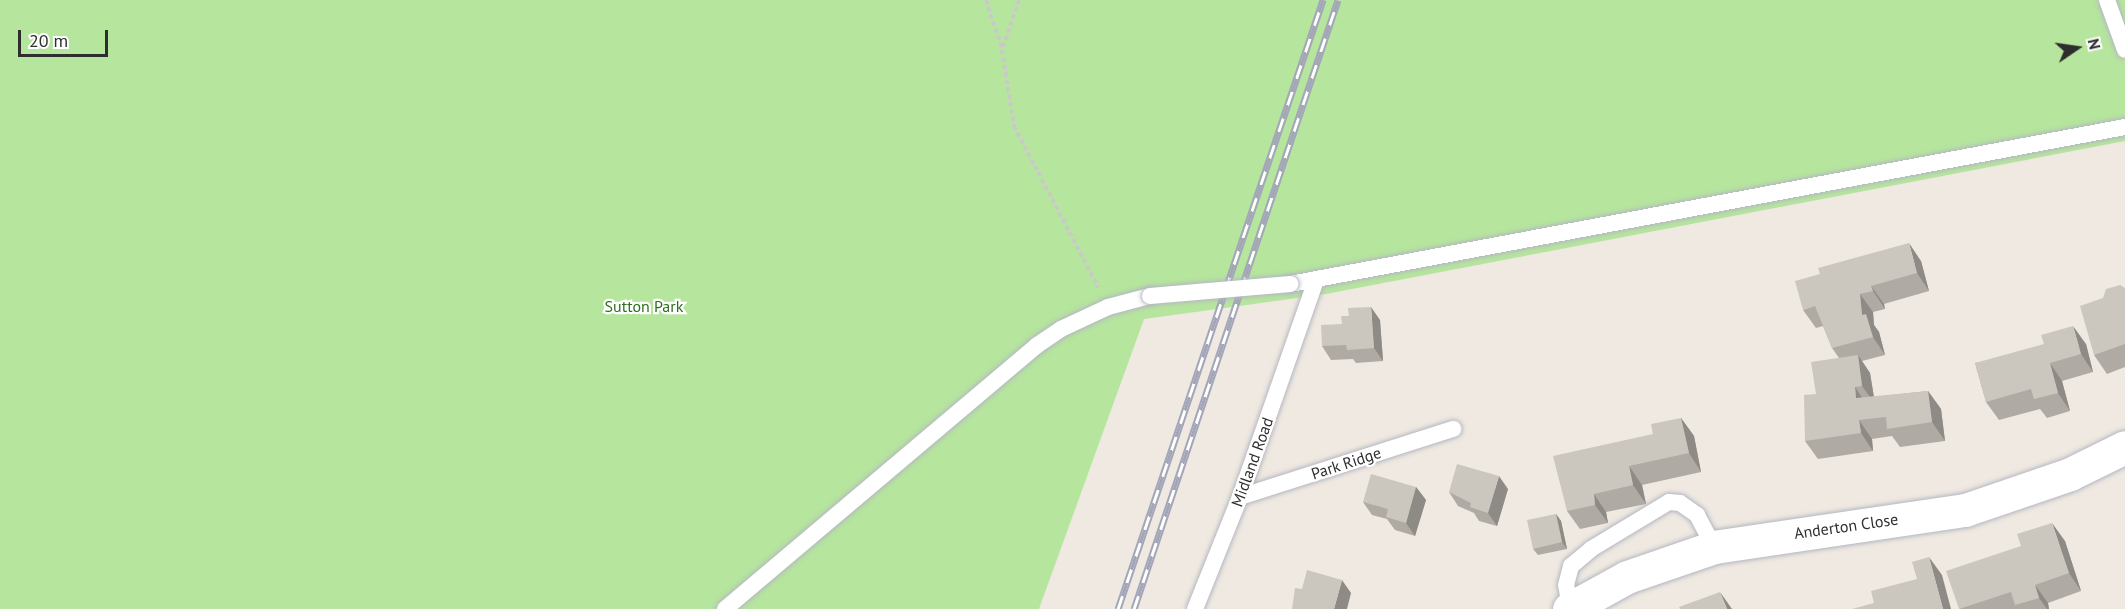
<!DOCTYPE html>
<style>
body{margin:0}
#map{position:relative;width:2125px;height:609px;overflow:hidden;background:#efe9e1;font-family:"PT Sans",sans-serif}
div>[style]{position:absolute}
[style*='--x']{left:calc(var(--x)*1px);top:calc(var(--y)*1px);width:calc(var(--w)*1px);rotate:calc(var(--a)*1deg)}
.green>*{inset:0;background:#b6e59e}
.path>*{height:4px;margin-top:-2px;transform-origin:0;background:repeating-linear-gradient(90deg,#c9c9c9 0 4.5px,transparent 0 7.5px)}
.roads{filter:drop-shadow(0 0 2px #b4b7c1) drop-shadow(0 0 2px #b4b7c1)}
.lane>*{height:16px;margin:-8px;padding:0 8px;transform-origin:8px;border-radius:8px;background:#fff}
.street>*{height:33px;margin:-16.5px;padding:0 16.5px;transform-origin:16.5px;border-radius:16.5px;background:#fff}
.rail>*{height:7px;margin-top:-3.5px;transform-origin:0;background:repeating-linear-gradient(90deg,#fff 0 14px,#a3a6b8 0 28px);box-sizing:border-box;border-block:2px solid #a3a6b8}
.bridges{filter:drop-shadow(0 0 2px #b4b7c1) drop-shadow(0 0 2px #b4b7c1)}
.lane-bridge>*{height:16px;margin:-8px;padding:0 8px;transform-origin:8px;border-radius:8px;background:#fff}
.wall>*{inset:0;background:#afaba4}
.shaded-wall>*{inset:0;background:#8e8b86}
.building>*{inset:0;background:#cbc7bf}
span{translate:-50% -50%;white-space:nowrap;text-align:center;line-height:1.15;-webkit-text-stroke:4.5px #fff;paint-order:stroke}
.park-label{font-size:16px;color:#2c6e1b}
.street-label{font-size:16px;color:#2e2e2e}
.north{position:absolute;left:2047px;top:18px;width:60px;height:60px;-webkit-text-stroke:4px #fff;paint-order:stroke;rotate:77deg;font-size:16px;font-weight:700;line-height:24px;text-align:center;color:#2e2e2e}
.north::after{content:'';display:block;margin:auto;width:21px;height:27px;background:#2e2e2e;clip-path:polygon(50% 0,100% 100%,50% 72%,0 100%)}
.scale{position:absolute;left:18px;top:30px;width:90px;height:27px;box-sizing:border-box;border:3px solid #2e2e2e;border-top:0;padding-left:8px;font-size:18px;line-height:21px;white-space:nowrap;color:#2e2e2e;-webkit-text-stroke:4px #fff;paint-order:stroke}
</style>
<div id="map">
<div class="green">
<div style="clip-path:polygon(0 0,2125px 0,2125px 141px,1326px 294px,1144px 319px,1039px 609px,0 609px)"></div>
</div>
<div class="path">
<div style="--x:986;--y:0;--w:52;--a:71.9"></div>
<div style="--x:1019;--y:0;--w:53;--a:108.8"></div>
<div style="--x:1002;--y:50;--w:77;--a:81"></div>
<div style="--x:1014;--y:126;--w:182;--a:62.4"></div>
</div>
<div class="roads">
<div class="lane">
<div style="--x:2107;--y:0;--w:53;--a:70.2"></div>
<div style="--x:1290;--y:284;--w:850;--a:-10.65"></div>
<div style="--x:1240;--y:497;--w:224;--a:-17.7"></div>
<div style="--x:725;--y:609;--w:407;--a:-40.2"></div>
<div style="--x:1036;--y:346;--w:30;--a:-34"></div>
<div style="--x:1061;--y:329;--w:52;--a:-25.1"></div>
<div style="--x:1108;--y:307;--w:43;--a:-14.7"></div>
<div style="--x:1195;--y:609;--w:121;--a:-68.1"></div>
<div style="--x:1240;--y:497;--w:230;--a:-70.7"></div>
<div style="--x:1570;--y:609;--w:24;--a:-99"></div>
<div style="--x:1566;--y:585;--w:20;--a:-75"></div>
<div style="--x:1571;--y:566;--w:26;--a:-40"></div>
<div style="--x:1591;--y:549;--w:91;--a:-31.1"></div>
<div style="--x:1669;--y:502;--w:11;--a:5"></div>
<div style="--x:1680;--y:503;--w:21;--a:35"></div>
<div style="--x:1697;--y:515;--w:36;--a:62"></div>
</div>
<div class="street">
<div style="--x:1569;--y:609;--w:66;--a:-28.9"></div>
<div style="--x:1627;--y:577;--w:92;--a:-19"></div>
<div style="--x:1714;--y:547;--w:254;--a:-8.4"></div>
<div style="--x:1965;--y:510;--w:111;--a:-18.9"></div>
<div style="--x:2070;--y:474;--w:61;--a:-26.1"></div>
</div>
</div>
<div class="rail">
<div style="--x:1118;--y:609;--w:643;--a:-71.4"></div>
<div style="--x:1134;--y:609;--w:642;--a:-71.48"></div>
</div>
<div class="bridges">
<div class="lane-bridge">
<div style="--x:1150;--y:296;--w:141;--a:-4.9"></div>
</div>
</div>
<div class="wall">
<div style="clip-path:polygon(1921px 261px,1929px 291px,1884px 304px,1885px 309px,1873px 312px,1874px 325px,1879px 332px,1885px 355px,1862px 361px,1870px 373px,1874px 397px,1928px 391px,1941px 409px,1945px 441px,1900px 447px,1892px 436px,1872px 439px,1873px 451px,1818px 459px,1805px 441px,1816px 394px,1839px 358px,1832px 348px,1823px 326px,1816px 328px,1803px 310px)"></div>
<div style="clip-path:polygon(2125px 288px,2125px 367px,2107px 374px,2094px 355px)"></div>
<div style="clip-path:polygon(1380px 320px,1383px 361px,1356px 363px,1353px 359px,1331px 360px,1322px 346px)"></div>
<div style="clip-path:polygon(2086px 344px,2093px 372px,2062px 381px,2070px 411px,2047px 418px,2040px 409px,1999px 420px,1986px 402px,1975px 363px)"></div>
<div style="clip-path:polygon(1681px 418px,1694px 436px,1701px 472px,1642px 485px,1646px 504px,1606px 512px,1608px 523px,1580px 529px,1567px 511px,1653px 434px)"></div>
<div style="clip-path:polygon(1416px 487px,1426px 500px,1415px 536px,1395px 530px,1387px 519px,1372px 515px,1363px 502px)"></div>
<div style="clip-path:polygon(1508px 489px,1497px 526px,1479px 521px,1474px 513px,1458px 506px,1449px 492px)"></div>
<div style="clip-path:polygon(1556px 514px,1561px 521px,1567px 549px,1538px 555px,1533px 549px)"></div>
<div style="clip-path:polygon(2065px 541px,2081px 591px,2048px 603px,2049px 609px,1959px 609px)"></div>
</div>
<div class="shaded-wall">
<div style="clip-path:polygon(1909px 243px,1921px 261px,1929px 291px,1917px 273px)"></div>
<div style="clip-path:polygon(1871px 286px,1884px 304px,1885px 309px,1873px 291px)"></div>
<div style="clip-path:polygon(1860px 294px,1873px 312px,1874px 325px,1879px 332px,1885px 355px,1873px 337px,1862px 315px)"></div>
<div style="clip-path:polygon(1371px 307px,1380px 320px,1383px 361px,1374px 348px)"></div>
<div style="clip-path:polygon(2073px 326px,2086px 344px,2093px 372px,2081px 354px)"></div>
<div style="clip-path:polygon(1858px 355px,1870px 373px,1875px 404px,1862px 386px)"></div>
<div style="clip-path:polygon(2050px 363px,2062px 381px,2070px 411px,2058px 393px)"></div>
<div style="clip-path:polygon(1855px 387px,1867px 405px,1856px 398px)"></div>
<div style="clip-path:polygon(1928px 391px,1941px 409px,1945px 441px,1932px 422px)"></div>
<div style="clip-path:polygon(1681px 418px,1694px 436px,1701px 472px,1689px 453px)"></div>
<div style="clip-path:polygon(1859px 420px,1872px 439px,1873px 451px,1861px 433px)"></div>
<div style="clip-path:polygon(1629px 466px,1642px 485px,1646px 504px,1633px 485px)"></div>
<div style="clip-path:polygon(1499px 476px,1508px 489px,1497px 526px,1488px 513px)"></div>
<div style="clip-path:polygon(1416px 487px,1426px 500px,1415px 536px,1406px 523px)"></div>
<div style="clip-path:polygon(1594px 494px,1606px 512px,1608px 523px,1595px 505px)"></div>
<div style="clip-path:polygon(1556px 514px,1561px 521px,1567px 549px,1562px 542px)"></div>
<div style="clip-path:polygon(2052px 523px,2065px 541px,2081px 591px,2069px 573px)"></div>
<div style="clip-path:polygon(1929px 557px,1942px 575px,1951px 609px,1943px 609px)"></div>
<div style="clip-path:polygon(1342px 580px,1351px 593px,1347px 609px,1334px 609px)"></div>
<div style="clip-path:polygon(2035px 585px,2048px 603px,2049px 609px,2047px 609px,2039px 598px)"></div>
<div style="clip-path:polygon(1720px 592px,1732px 609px,1727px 609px)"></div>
</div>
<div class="building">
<div style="clip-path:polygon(1909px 243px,1917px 273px,1871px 286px,1873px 291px,1860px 294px,1862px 315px,1866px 314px,1873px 337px,1832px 348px,1815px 306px,1803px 310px,1795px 281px,1820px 274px,1818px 268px)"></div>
<div style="clip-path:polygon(2120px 285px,2125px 288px,2125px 344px,2094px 355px,2080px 306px,2103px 298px,2106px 289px)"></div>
<div style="clip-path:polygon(1371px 307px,1374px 348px,1347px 350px,1346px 345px,1322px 346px,1321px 325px,1342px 324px,1341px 316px,1349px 316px,1348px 308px)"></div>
<div style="clip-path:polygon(2073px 326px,2081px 354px,2050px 363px,2058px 393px,2034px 399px,2031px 389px,1986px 402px,1975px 363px,2044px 344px,2041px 335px)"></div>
<div style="clip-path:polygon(1858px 355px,1862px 386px,1855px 387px,1856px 398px,1928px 391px,1932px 422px,1887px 429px,1886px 417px,1859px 420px,1861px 433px,1805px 441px,1804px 395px,1816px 394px,1811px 362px)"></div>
<div style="clip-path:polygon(1681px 418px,1689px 453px,1629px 466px,1633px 485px,1594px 494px,1595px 505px,1567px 511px,1553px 456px,1653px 434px,1651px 424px)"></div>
<div style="clip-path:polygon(1457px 464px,1499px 476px,1488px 513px,1470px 507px,1471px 503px,1449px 492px)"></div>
<div style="clip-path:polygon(1371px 474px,1416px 487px,1406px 523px,1386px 517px,1388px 509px,1363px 502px)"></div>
<div style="clip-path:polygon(1556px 514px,1562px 542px,1533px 549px,1527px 520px)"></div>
<div style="clip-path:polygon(2052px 523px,2069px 573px,2035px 585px,2039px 598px,2015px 605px,2011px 592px,1959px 609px,1946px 571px,2021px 546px,2017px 534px)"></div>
<div style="clip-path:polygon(1929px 557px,1943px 609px,1852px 609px,1874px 603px,1871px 591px,1917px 579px,1912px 562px)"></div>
<div style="clip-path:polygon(1307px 570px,1342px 580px,1334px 609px,1292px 609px,1295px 588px,1302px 589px)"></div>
<div style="clip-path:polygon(1720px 592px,1727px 609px,1680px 609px,1679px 607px)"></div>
</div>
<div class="park-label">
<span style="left:644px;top:306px">Sutton Park</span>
</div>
<div class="street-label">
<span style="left:1252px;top:462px;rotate:-70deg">Midland Road</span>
<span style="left:1346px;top:463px;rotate:-18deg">Park Ridge</span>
<span style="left:1846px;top:526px;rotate:-8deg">Anderton Close</span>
</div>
<div class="north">N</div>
<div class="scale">20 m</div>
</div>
